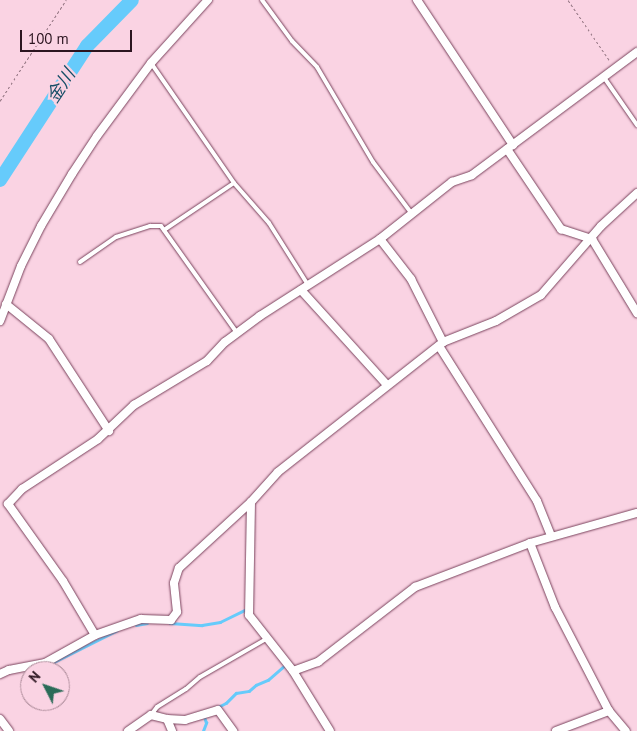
<!DOCTYPE html>
<meta charset="utf-8">
<style>
body{margin:0}
#map{position:relative;width:637px;height:731px;overflow:hidden;background:#fad3e3;font-family:"PT Sans","Noto Sans JP",sans-serif}
div>[style]{position:absolute}
[style*='--x']{left:calc(var(--x)*1px);top:calc(var(--y)*1px);width:calc(var(--w)*1px);rotate:calc(var(--a)*1deg)}
.stream>*{height:2.5px;margin:-1.25px;padding:0 1.25px;transform-origin:1.25px;border-radius:1.25px;background:#66cbfb}
.river>*{height:14px;margin:-7px;padding:0 7px;transform-origin:7px;border-radius:7px;background:#66cbfb}
.path>*{height:1px;margin-top:-0.5px;transform-origin:0;background:repeating-linear-gradient(90deg,#927481 0 2.5px,transparent 0 5px)}
.roads{filter:drop-shadow(0 0 1px #7a435d) drop-shadow(0 0 1px #7a435d)}
.lane>*{height:4px;margin:-2px;padding:0 2px;transform-origin:2px;border-radius:2px;background:#fff}
.street>*{height:8px;margin:-4px;padding:0 4px;transform-origin:4px;border-radius:4px;background:#fff}
span{translate:-50% -50%;white-space:nowrap;text-align:center;line-height:1.15;-webkit-text-stroke:4.5px #fad3e3;paint-order:stroke}
.water-label{font-size:18px;color:#164e67;font-style:italic}
.north{position:absolute;left:20px;top:661px;width:50px;height:50px;box-sizing:border-box;background:#fad3e3;border:1px solid #a88795;border-radius:50%;rotate:311deg;font-size:14px;font-weight:700;line-height:20px;text-align:center;color:#2c1520}
.north::after{content:'';display:block;margin:auto;width:18px;height:22px;background:#2b6b58;clip-path:polygon(50% 0,100% 100%,50% 72%,0 100%)}
.scale{position:absolute;left:20px;top:30px;width:112px;height:22px;box-sizing:border-box;border:2px solid #2c1520;border-top:0;padding-left:6px;font-size:15px;line-height:18px;white-space:nowrap;color:#2c1520;-webkit-text-stroke:4px #fad3e3;paint-order:stroke}
</style>
<div id="map">
<div class="stream">
<div style="--x:170;--y:623;--w:32;--a:4"></div>
<div style="--x:202;--y:625;--w:18;--a:-9"></div>
<div style="--x:220;--y:622;--w:30;--a:-26"></div>
<div style="--x:136;--y:625;--w:11;--a:-10"></div>
<div style="--x:52;--y:663;--w:72;--a:-26.6"></div>
<div style="--x:216;--y:708;--w:11;--a:-27"></div>
<div style="--x:226;--y:703;--w:14;--a:-45"></div>
<div style="--x:236;--y:693;--w:13;--a:-9"></div>
<div style="--x:249;--y:691;--w:9;--a:-41"></div>
<div style="--x:256;--y:685;--w:13;--a:-23"></div>
<div style="--x:268;--y:680;--w:20;--a:-41"></div>
<div style="--x:203;--y:731;--w:9;--a:-69"></div>
<div style="--x:206;--y:723;--w:6;--a:-108"></div>
</div>
<div class="river">
<div style="--x:0;--y:180;--w:160;--a:-57"></div>
<div style="--x:87;--y:46;--w:64;--a:-45.6"></div>
</div>
<div class="path">
<div style="--x:568;--y:0;--w:74;--a:55.5"></div>
<div style="--x:0;--y:101;--w:121;--a:-56.8"></div>
</div>
<div class="roads">
<div class="lane">
<div style="--x:262;--y:0;--w:51;--a:53.8"></div>
<div style="--x:292;--y:41;--w:36;--a:46"></div>
<div style="--x:317;--y:67;--w:110;--a:59.5"></div>
<div style="--x:373;--y:162;--w:65;--a:53.1"></div>
<div style="--x:151;--y:63;--w:146;--a:55.3"></div>
<div style="--x:234;--y:183;--w:53;--a:48.8"></div>
<div style="--x:269;--y:223;--w:73;--a:57.8"></div>
<div style="--x:603;--y:76;--w:60;--a:55.2"></div>
<div style="--x:164;--y:230;--w:84;--a:-33.9"></div>
<div style="--x:80;--y:262;--w:44;--a:-34.8"></div>
<div style="--x:116;--y:237;--w:36;--a:-18"></div>
<div style="--x:150;--y:226;--w:11;--a:0"></div>
<div style="--x:161;--y:226;--w:131;--a:54.6"></div>
<div style="--x:151;--y:715;--w:10;--a:-53"></div>
<div style="--x:157;--y:707;--w:34;--a:-32"></div>
<div style="--x:186;--y:689;--w:18;--a:-41"></div>
<div style="--x:200;--y:677;--w:76;--a:-29.9"></div>
</div>
<div class="street">
<div style="--x:417;--y:0;--w:174;--a:56.5"></div>
<div style="--x:507;--y:149;--w:97;--a:56"></div>
<div style="--x:561;--y:229;--w:33;--a:18"></div>
<div style="--x:592;--y:239;--w:87;--a:58.7"></div>
<div style="--x:380;--y:239;--w:51;--a:52.2"></div>
<div style="--x:411;--y:279;--w:71;--a:63.1"></div>
<div style="--x:301;--y:290;--w:128;--a:47.8"></div>
<div style="--x:6;--y:304;--w:55;--a:39.1"></div>
<div style="--x:49;--y:339;--w:110;--a:56.9"></div>
<div style="--x:0;--y:321;--w:59;--a:-69.1"></div>
<div style="--x:21;--y:266;--w:45;--a:-63.4"></div>
<div style="--x:41;--y:226;--w:61;--a:-59.2"></div>
<div style="--x:72;--y:174;--w:45;--a:-56.7"></div>
<div style="--x:97;--y:136;--w:91;--a:-53.5"></div>
<div style="--x:151;--y:63;--w:85;--a:-47.9"></div>
<div style="--x:439;--y:346;--w:183;--a:57.7"></div>
<div style="--x:537;--y:501;--w:38;--a:68"></div>
<div style="--x:251;--y:502;--w:113;--a:91"></div>
<div style="--x:249;--y:615;--w:71;--a:51.8"></div>
<div style="--x:293;--y:671;--w:70;--a:58.3"></div>
<div style="--x:530;--y:543;--w:69;--a:68.7"></div>
<div style="--x:555;--y:607;--w:117;--a:62.6"></div>
<div style="--x:609;--y:711;--w:26;--a:50"></div>
<div style="--x:95;--y:635;--w:63;--a:-120.7"></div>
<div style="--x:63;--y:581;--w:95;--a:-125.5"></div>
<div style="--x:8;--y:504;--w:21;--a:-47"></div>
<div style="--x:22;--y:489;--w:91;--a:-33.3"></div>
<div style="--x:98;--y:439;--w:50;--a:-43.4"></div>
<div style="--x:134;--y:405;--w:85;--a:-31.1"></div>
<div style="--x:207;--y:361;--w:26;--a:-47"></div>
<div style="--x:225;--y:342;--w:44;--a:-36.6"></div>
<div style="--x:260;--y:316;--w:143;--a:-32.7"></div>
<div style="--x:380;--y:239;--w:92;--a:-38.4"></div>
<div style="--x:452;--y:182;--w:21;--a:-19"></div>
<div style="--x:472;--y:175;--w:206;--a:-36.7"></div>
<div style="--x:293;--y:671;--w:27;--a:-20"></div>
<div style="--x:318;--y:662;--w:123;--a:-37.7"></div>
<div style="--x:415;--y:587;--w:123;--a:-20.9"></div>
<div style="--x:530;--y:543;--w:111;--a:-15.7"></div>
<div style="--x:0;--y:674;--w:10;--a:-24"></div>
<div style="--x:9;--y:670;--w:37;--a:-11"></div>
<div style="--x:45;--y:663;--w:57;--a:-29.2"></div>
<div style="--x:95;--y:635;--w:49;--a:-19.2"></div>
<div style="--x:141;--y:619;--w:30;--a:2"></div>
<div style="--x:171;--y:620;--w:10;--a:-53"></div>
<div style="--x:177;--y:612;--w:29;--a:-96"></div>
<div style="--x:174;--y:583;--w:16;--a:-72"></div>
<div style="--x:179;--y:568;--w:98;--a:-42.5"></div>
<div style="--x:251;--y:502;--w:40;--a:-48"></div>
<div style="--x:278;--y:472;--w:210;--a:-38.2"></div>
<div style="--x:443;--y:342;--w:57;--a:-21.6"></div>
<div style="--x:496;--y:321;--w:52;--a:-30"></div>
<div style="--x:541;--y:295;--w:91;--a:-49"></div>
<div style="--x:601;--y:226;--w:49;--a:-42.5"></div>
<div style="--x:0;--y:719;--w:15;--a:53"></div>
<div style="--x:167;--y:719;--w:18;--a:3"></div>
<div style="--x:185;--y:720;--w:34;--a:-17"></div>
<div style="--x:218;--y:710;--w:26;--a:54"></div>
<div style="--x:128;--y:731;--w:28;--a:-35"></div>
<div style="--x:151;--y:715;--w:16;--a:14"></div>
<div style="--x:167;--y:719;--w:13;--a:67"></div>
<div style="--x:556;--y:731;--w:57;--a:-20.7"></div>
</div>
</div>
<div class="water-label">
<span style="left:61px;top:86px;rotate:-57deg">金川</span>
</div>
<div class="north">N</div>
<div class="scale">100 m</div>
</div>
